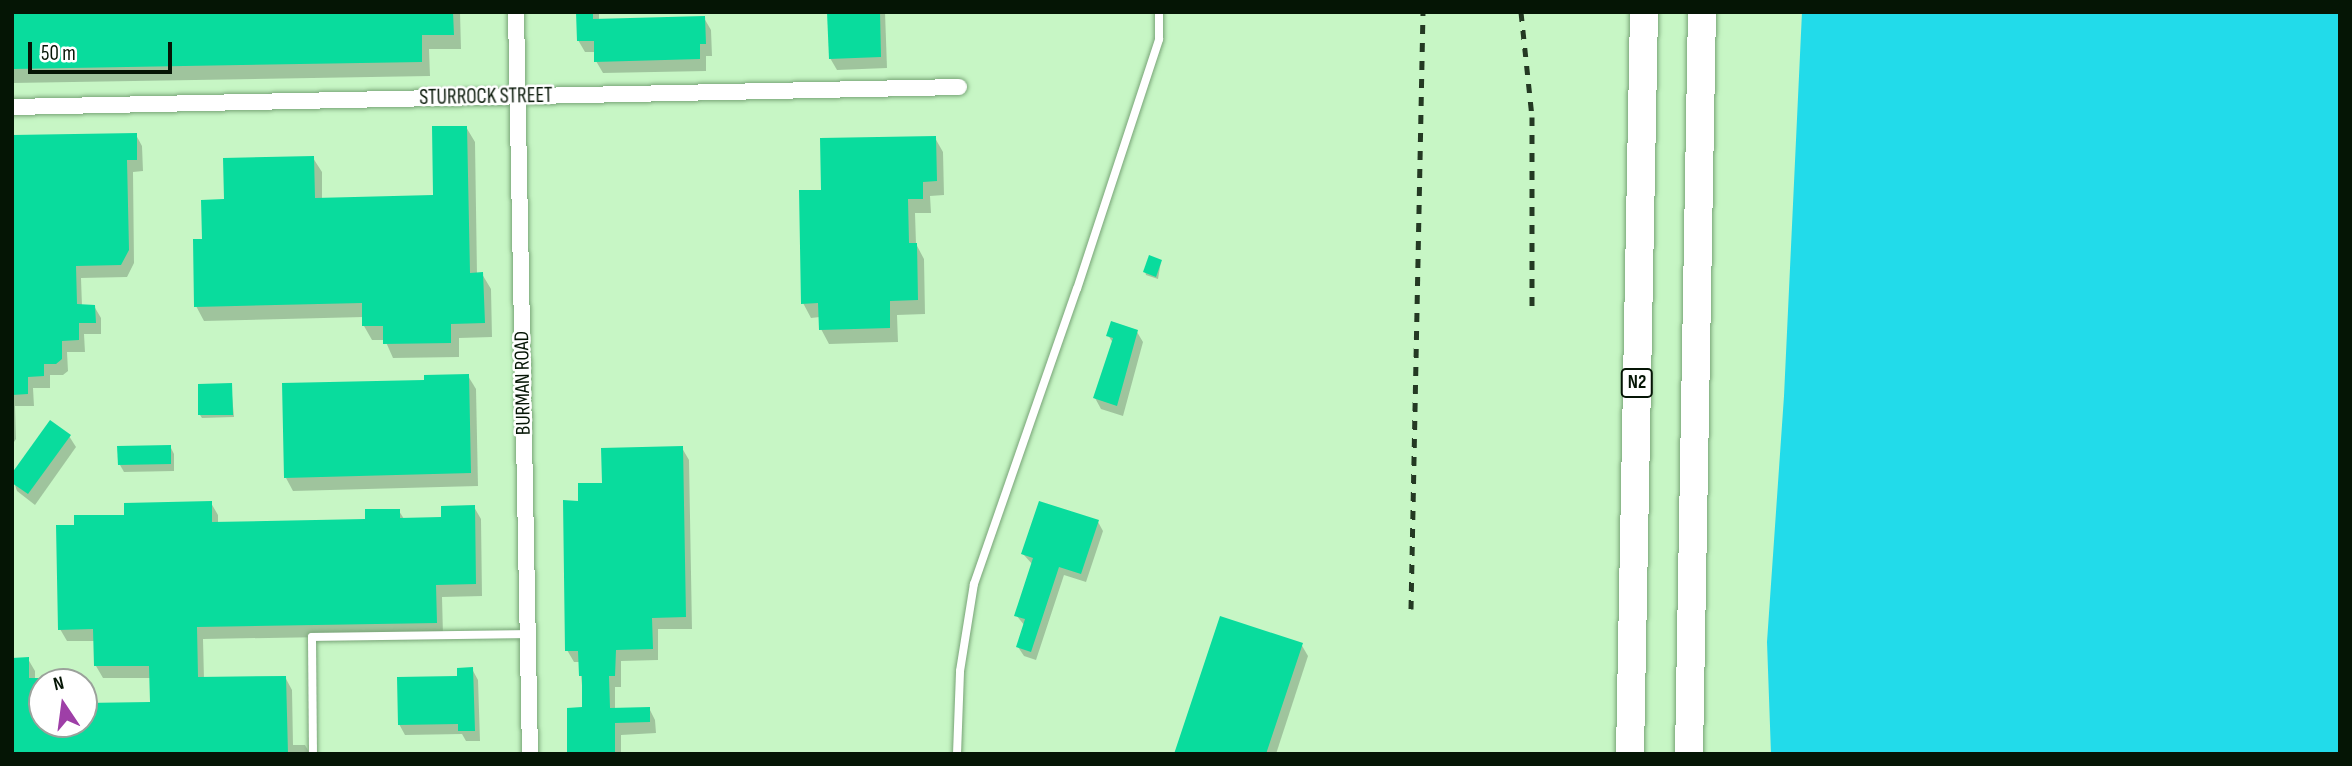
<!DOCTYPE html>
<style>
body{margin:0}
#map{position:relative;width:2352px;height:766px;overflow:hidden;background:#c7f6c5;font-family:"Sofia Sans Condensed",sans-serif}
div>[style]{position:absolute}
[style*='--x']{left:calc(var(--x)*1px);top:calc(var(--y)*1px);width:calc(var(--w)*1px);rotate:calc(var(--a)*1deg)}
.water>*{inset:0;background:#22dbea}
.shadow>*{inset:0;background:#0003}
.building>*{inset:0;background:#09dc9d}
.roads{filter:drop-shadow(0 0 2px #78a477) drop-shadow(0 0 2px #78a477)}
.lane>*{height:8px;margin:-4px;padding:0 4px;transform-origin:4px;border-radius:4px;background:#fff}
.street>*{height:16px;margin:-8px;padding:0 8px;transform-origin:8px;border-radius:8px;background:#fff}
.highway>*{height:28px;margin:-14px;padding:0 14px;transform-origin:14px;border-radius:14px;background:#fff}
.rail>*{height:5px;margin-top:-2.5px;transform-origin:0;background:repeating-linear-gradient(90deg,#243923 0 9px,transparent 0 18px)}
span{translate:-50% -50%;white-space:nowrap;text-align:center;line-height:1.15;-webkit-text-stroke:5px #fff;paint-order:stroke}
.shield-label span{padding:2px 5px;background:#fff;border:2px solid;border-radius:5px;-webkit-text-stroke-width:0}
.shield-label{font-size:19px;color:#051505;font-weight:700}
.street-label{font-size:21px;color:#051505}
.frame{position:absolute;inset:0;border:14px solid #051505;pointer-events:none}
.north{position:absolute;left:28px;top:668px;width:70px;height:70px;box-sizing:border-box;background:#fff;border:2px solid #9ba19b;border-radius:50%;rotate:347deg;font-size:19px;font-weight:700;line-height:28px;text-align:center;color:#051505}
.north::after{content:'';display:block;margin:auto;width:24px;height:32px;background:#9e3fa7;clip-path:polygon(50% 0,100% 100%,50% 72%,0 100%)}
.scale{position:absolute;left:28px;top:42px;width:144px;height:32px;box-sizing:border-box;border:4px solid #051505;border-top:0;padding-left:9px;font-size:21px;line-height:24px;white-space:nowrap;color:#051505;-webkit-text-stroke:5px #fff;paint-order:stroke}
</style>
<div id="map">
<div class="water">
<div style="clip-path:polygon(1802px 12px,2340px 12px,2340px 754px,1771px 754px,1767px 642px,1784px 396px)"></div>
</div>
<div class="shadow">
<div style="clip-path:polygon(12px 12px,460px 12px,461px 49px,429px 49px,430px 76px,12px 83px)"></div>
<div style="clip-path:polygon(578px 12px,599px 12px,599px 20px,704px 18px,711px 30px,712px 56px,706px 56px,706px 71px,603px 73px,596px 61px,596px 52px,585px 52px,578px 40px)"></div>
<div style="clip-path:polygon(829px 12px,885px 12px,887px 68px,837px 70px,830px 58px)"></div>
<div style="clip-path:polygon(466px 127px,475px 142px,477px 274px,482px 274px,491px 289px,492px 337px,459px 338px,459px 357px,393px 358px,385px 340px,372px 340px,364px 326px,364px 317px,204px 321px,196px 306px,204px 241px,226px 201px,313px 158px,322px 172px,322px 199px,435px 197px)"></div>
<div style="clip-path:polygon(136px 135px,142px 146px,143px 171px,133px 172px,134px 263px,127px 277px,81px 278px,82px 306px,94px 306px,101px 318px,101px 334px,84px 334px,85px 352px,67px 352px,68px 371px,63px 375px,50px 375px,50px 388px,33px 388px,34px 406px,15px 406px,16px 439px,12px 445px,12px 137px)"></div>
<div style="clip-path:polygon(935px 138px,943px 152px,944px 195px,930px 196px,931px 213px,915px 213px,916px 244px,924px 259px,925px 314px,897px 315px,898px 342px,829px 344px,821px 329px,820px 317px,811px 318px,803px 303px,823px 192px)"></div>
<div style="clip-path:polygon(1161px 261px,1158px 279px,1146px 275px,1145px 271px)"></div>
<div style="clip-path:polygon(1137px 332px,1143px 342px,1123px 416px,1101px 409px,1095px 398px,1113px 343px,1108px 335px)"></div>
<div style="clip-path:polygon(468px 376px,476px 389px,478px 486px,293px 491px,286px 478px,426px 381px)"></div>
<div style="clip-path:polygon(231px 385px,234px 417px,202px 418px,200px 415px)"></div>
<div style="clip-path:polygon(69px 436px,76px 447px,35px 505px,17px 491px,12px 476px)"></div>
<div style="clip-path:polygon(170px 446px,174px 454px,174px 471px,124px 472px,120px 465px)"></div>
<div style="clip-path:polygon(682px 448px,689px 460px,692px 629px,658px 629px,658px 660px,621px 661px,621px 687px,615px 687px,615px 710px,649px 708px,655px 720px,656px 733px,621px 735px,621px 754px,569px 754px,584px 709px,580px 662px,574px 662px,567px 650px,580px 502px,603px 484px)"></div>
<div style="clip-path:polygon(211px 503px,218px 515px,218px 523px,366px 520px,399px 511px,404px 519px,443px 519px,474px 507px,481px 519px,482px 596px,442px 597px,443px 635px,203px 639px,204px 679px,285px 677px,292px 690px,293px 745px,305px 745px,310px 754px,12px 754px,28px 659px,35px 671px,35px 680px,48px 682px,42px 682px,42px 724px,84px 724px,84px 705px,151px 704px,151px 678px,103px 678px,96px 666px,95px 641px,67px 641px,60px 629px,76px 526px)"></div>
<div style="clip-path:polygon(1098px 522px,1103px 531px,1086px 582px,1064px 575px,1036px 660px,1024px 656px,1018px 647px,1025px 626px,1016px 615px,1033px 565px,1023px 554px)"></div>
<div style="clip-path:polygon(1301px 644px,1308px 656px,1276px 754px,1175px 754px)"></div>
<div style="clip-path:polygon(472px 669px,478px 680px,480px 741px,466px 741px,462px 734px,405px 735px,399px 724px)"></div>
</div>
<div class="building">
<div style="clip-path:polygon(12px 12px,453px 12px,454px 35px,422px 35px,422px 62px,12px 69px)"></div>
<div style="clip-path:polygon(576px 12px,593px 12px,593px 19px,705px 16px,706px 44px,700px 44px,700px 59px,594px 62px,594px 41px,577px 41px)"></div>
<div style="clip-path:polygon(827px 12px,880px 12px,881px 57px,829px 59px)"></div>
<div style="clip-path:polygon(432px 126px,467px 126px,470px 273px,483px 272px,485px 323px,451px 324px,451px 343px,383px 344px,383px 326px,362px 326px,362px 303px,194px 307px,193px 239px,202px 239px,201px 200px,224px 199px,223px 158px,314px 156px,315px 198px,433px 195px)"></div>
<div style="clip-path:polygon(137px 133px,137px 160px,127px 160px,129px 250px,121px 265px,76px 266px,77px 304px,95px 305px,96px 323px,79px 323px,79px 340px,62px 341px,62px 359px,56px 364px,44px 364px,44px 376px,28px 377px,28px 394px,12px 395px,12px 135px)"></div>
<div style="clip-path:polygon(936px 136px,937px 181px,923px 182px,923px 199px,908px 199px,909px 243px,917px 243px,918px 300px,890px 301px,890px 328px,819px 330px,818px 303px,801px 304px,799px 190px,821px 190px,820px 138px)"></div>
<div style="clip-path:polygon(1149px 255px,1162px 260px,1156px 277px,1143px 272px)"></div>
<div style="clip-path:polygon(1111px 321px,1138px 330px,1117px 406px,1093px 398px,1113px 338px,1106px 336px)"></div>
<div style="clip-path:polygon(469px 374px,471px 473px,284px 478px,282px 383px,424px 380px,424px 375px)"></div>
<div style="clip-path:polygon(232px 383px,233px 415px,198px 415px,198px 384px)"></div>
<div style="clip-path:polygon(50px 420px,71px 435px,28px 494px,12px 483px,12px 473px)"></div>
<div style="clip-path:polygon(171px 445px,171px 464px,118px 465px,117px 446px)"></div>
<div style="clip-path:polygon(683px 446px,686px 617px,652px 618px,653px 649px,616px 650px,615px 676px,609px 676px,610px 708px,650px 707px,650px 722px,615px 723px,615px 754px,567px 754px,567px 708px,582px 707px,582px 676px,579px 676px,578px 651px,565px 651px,563px 500px,578px 501px,578px 483px,602px 483px,601px 448px)"></div>
<div style="clip-path:polygon(212px 501px,212px 522px,365px 519px,365px 509px,400px 509px,400px 518px,441px 517px,441px 506px,475px 505px,476px 584px,436px 585px,437px 623px,197px 627px,198px 677px,286px 676px,288px 754px,12px 754px,12px 658px,29px 657px,29px 678px,42px 678px,42px 724px,84px 724px,84px 703px,150px 702px,149px 666px,94px 666px,93px 629px,58px 630px,56px 525px,74px 525px,74px 515px,124px 515px,124px 503px)"></div>
<div style="clip-path:polygon(1039px 501px,1099px 520px,1081px 574px,1059px 567px,1031px 652px,1016px 647px,1025px 619px,1014px 616px,1033px 558px,1021px 554px)"></div>
<div style="clip-path:polygon(1220px 616px,1303px 643px,1266px 754px,1174px 754px)"></div>
<div style="clip-path:polygon(473px 667px,475px 731px,458px 731px,458px 724px,398px 725px,397px 677px,457px 676px,457px 668px)"></div>
</div>
<div class="roads">
<div class="lane">
<div style="--x:313;--y:754;--w:117;--a:-90.5"></div>
<div style="--x:312;--y:637;--w:216;--a:-0.8"></div>
<div style="--x:957;--y:754;--w:83;--a:-87.9"></div>
<div style="--x:960;--y:671;--w:88;--a:-80.9"></div>
<div style="--x:974;--y:584;--w:312;--a:-70.8"></div>
<div style="--x:1077;--y:289;--w:263;--a:-71.8"></div>
<div style="--x:1159;--y:39;--w:27;--a:-90"></div>
</div>
<div class="street">
<div style="--x:516;--y:12;--w:742;--a:88.92"></div>
<div style="--x:12;--y:107;--w:947;--a:-1.21"></div>
</div>
<div class="highway">
<div style="--x:1630;--y:754;--w:742;--a:-88.92"></div>
<div style="--x:1689;--y:754;--w:742;--a:-89"></div>
</div>
</div>
<div class="rail">
<div style="--x:1521;--y:12;--w:106;--a:84"></div>
<div style="--x:1532;--y:117;--w:189;--a:90"></div>
<div style="--x:1411;--y:609;--w:597;--a:-88.85"></div>
</div>
<div class="shield-label">
<span style="left:1637px;top:383px">N2</span>
</div>
<div class="street-label">
<span style="left:486px;top:97px;rotate:-1deg">STURROCK STREET</span>
<span style="left:523px;top:383px;rotate:-91deg">BURMAN ROAD</span>
</div>
<div class="frame"></div>
<div class="north">N</div>
<div class="scale">50 m</div>
</div>
